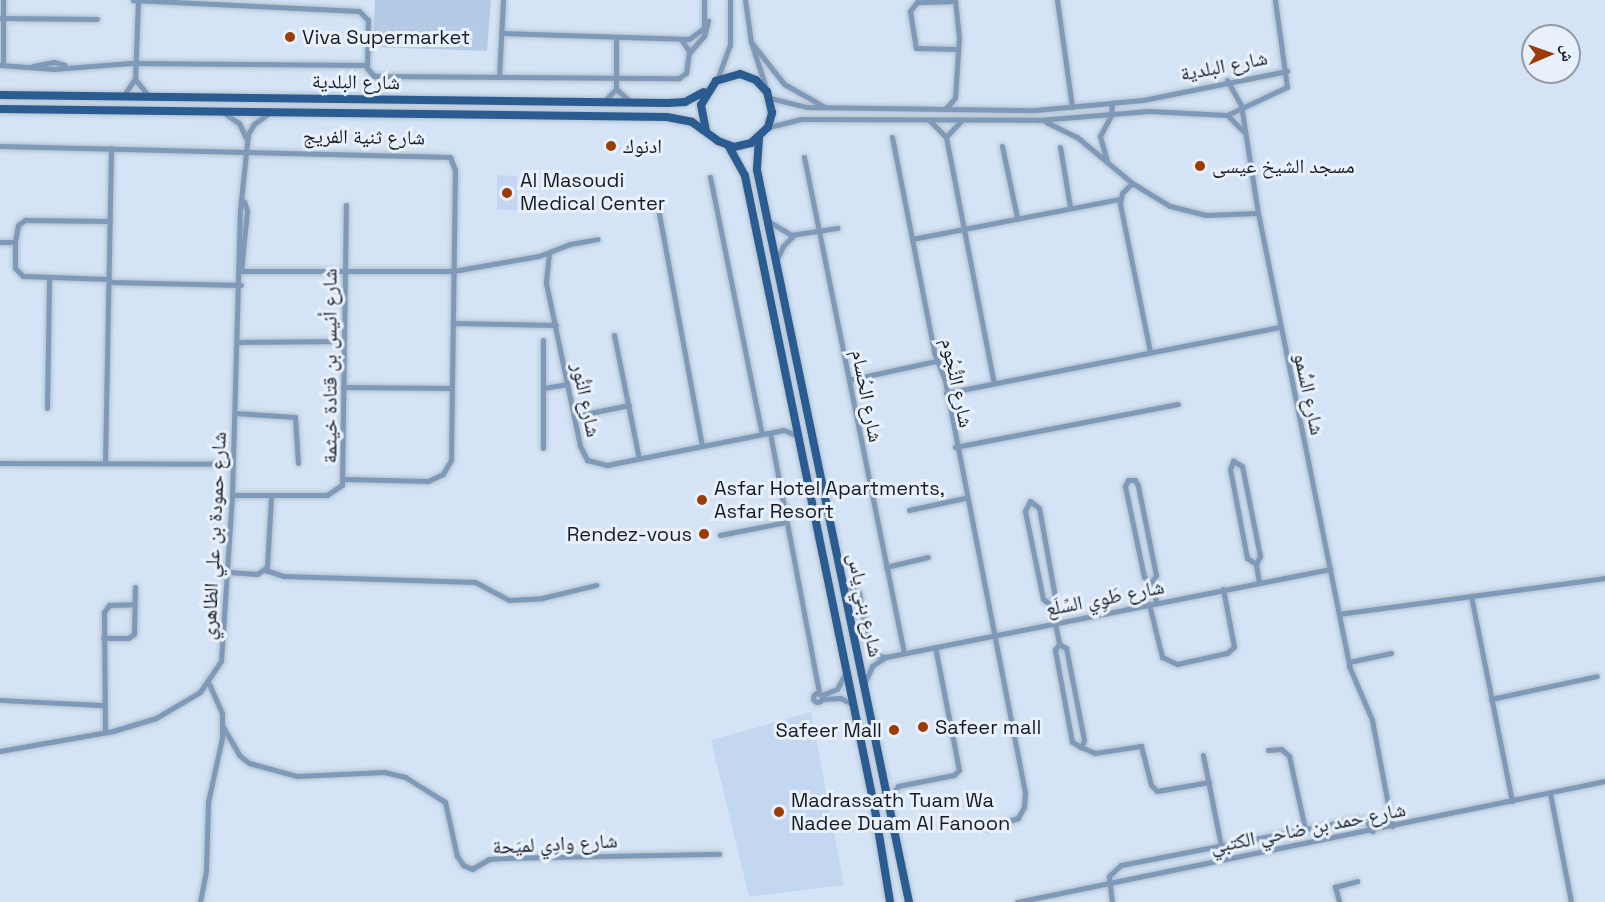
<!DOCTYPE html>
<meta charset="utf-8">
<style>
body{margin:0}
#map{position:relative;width:1605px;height:902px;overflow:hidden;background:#d4e4f6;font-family:"Space Grotesk","Noto Naskh Arabic",sans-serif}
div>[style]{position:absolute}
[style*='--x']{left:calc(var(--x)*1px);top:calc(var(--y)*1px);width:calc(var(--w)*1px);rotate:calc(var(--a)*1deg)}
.built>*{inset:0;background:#c3d8f0}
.green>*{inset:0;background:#b5cbe5}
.roads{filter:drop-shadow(0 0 2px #b2c0d0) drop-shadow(0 0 2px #b2c0d0)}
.minor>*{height:5px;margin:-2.5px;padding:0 2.5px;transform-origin:2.5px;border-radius:2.5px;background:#7f9ab8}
.minor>.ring{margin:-2.5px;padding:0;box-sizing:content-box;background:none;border:5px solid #7f9ab8;border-radius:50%}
.primary>*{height:8px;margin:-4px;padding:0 4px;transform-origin:4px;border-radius:4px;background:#2a5c91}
.dots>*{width:16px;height:16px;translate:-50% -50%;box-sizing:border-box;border:3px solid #e7f0fb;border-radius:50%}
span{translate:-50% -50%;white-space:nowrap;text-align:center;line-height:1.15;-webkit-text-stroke:6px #e7f0fb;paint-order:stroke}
.poi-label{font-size:20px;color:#171c23}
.left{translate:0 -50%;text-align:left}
.right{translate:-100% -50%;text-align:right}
.street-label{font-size:20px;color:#171c23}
.north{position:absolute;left:1521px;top:24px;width:60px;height:60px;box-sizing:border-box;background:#e7f0fb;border:2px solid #949ba5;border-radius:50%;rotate:88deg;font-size:16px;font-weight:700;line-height:24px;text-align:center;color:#171c23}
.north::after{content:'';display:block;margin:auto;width:21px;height:27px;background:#9e3a05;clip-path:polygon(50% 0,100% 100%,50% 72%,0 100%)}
</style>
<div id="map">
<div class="built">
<div style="clip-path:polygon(497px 175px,517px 176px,517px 210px,497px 210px)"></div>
<div style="clip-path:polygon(811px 712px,844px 885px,749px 897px,711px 740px)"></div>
</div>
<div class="green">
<div style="clip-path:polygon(375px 0,491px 0,487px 51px,373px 47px)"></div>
</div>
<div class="roads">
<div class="minor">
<div style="--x:133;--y:0;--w:226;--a:2.8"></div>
<div style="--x:359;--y:11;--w:13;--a:45"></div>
<div style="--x:368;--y:20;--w:48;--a:91.2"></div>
<div style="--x:367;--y:68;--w:11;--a:49"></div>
<div style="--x:374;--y:76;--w:305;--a:0.4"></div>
<div style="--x:679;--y:78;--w:9;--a:-36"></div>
<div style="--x:686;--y:73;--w:22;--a:-82"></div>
<div style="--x:689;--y:51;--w:14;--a:-124"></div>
<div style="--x:745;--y:0;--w:42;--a:81.9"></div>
<div style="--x:751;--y:42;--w:48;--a:71.9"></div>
<div style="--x:1057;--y:0;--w:108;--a:82"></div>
<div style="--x:955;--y:1;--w:38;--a:178"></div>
<div style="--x:917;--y:2;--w:11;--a:128"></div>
<div style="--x:910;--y:11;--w:37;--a:81"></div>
<div style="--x:916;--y:48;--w:41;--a:1.4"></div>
<div style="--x:0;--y:18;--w:97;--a:0.6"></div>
<div style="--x:501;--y:33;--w:188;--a:1.8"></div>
<div style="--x:689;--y:39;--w:19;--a:-36"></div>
<div style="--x:704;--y:28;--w:28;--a:-90"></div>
<div style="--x:751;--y:42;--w:53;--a:51.8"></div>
<div style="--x:784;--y:84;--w:45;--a:29.4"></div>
<div style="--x:689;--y:53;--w:23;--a:-49"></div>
<div style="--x:704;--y:36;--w:16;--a:-75"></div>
<div style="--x:0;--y:65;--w:54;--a:4.2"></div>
<div style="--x:54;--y:69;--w:77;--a:-4.5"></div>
<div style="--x:131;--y:63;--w:236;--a:0.5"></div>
<div style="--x:3;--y:65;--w:65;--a:-90"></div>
<div style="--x:33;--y:66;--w:21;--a:-11"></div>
<div style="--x:54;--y:62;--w:11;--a:15"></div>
<div style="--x:499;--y:77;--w:77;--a:-87"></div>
<div style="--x:135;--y:79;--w:22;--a:51"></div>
<div style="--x:717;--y:80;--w:37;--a:-70"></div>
<div style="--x:730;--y:45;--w:45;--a:-90"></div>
<div style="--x:1227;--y:80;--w:29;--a:61"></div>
<div style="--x:1241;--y:105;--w:109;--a:81.1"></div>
<div style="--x:1258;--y:213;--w:462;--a:78.6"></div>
<div style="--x:1349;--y:666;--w:59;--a:66.9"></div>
<div style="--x:1372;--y:720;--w:108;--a:79.3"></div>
<div style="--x:616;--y:89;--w:18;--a:41"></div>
<div style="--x:123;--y:96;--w:21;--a:-55"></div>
<div style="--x:135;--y:79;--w:79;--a:-87.8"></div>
<div style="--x:770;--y:98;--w:38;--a:14"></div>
<div style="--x:807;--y:107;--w:228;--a:0.8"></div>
<div style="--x:1035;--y:110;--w:108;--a:-5.3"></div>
<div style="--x:1143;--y:100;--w:147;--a:-11.4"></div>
<div style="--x:604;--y:101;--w:17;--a:-45"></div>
<div style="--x:616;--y:89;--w:51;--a:-90"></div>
<div style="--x:946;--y:108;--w:13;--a:-48"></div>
<div style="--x:955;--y:98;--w:60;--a:-86.2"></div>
<div style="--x:959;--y:38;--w:38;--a:-96"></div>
<div style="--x:224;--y:113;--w:18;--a:34"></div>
<div style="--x:239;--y:123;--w:17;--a:65"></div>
<div style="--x:1227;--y:115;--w:23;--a:45"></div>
<div style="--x:929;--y:120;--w:24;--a:45"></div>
<div style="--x:946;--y:137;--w:251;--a:79"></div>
<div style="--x:1046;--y:122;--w:34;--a:26"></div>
<div style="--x:1077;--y:137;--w:72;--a:39.9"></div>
<div style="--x:1132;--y:183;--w:44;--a:31.2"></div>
<div style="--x:1170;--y:206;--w:37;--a:14"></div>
<div style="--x:1206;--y:215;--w:52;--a:-2.2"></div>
<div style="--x:769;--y:127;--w:32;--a:-14"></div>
<div style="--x:800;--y:119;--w:238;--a:0.2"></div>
<div style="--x:1038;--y:120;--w:111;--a:-4.6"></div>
<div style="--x:1149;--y:111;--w:78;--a:2.9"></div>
<div style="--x:1227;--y:115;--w:66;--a:-25"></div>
<div style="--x:1287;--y:87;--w:88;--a:-97.9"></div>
<div style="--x:892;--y:137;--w:219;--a:78.9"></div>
<div style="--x:934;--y:352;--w:31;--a:69"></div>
<div style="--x:945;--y:381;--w:420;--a:79"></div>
<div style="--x:1025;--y:793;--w:14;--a:94"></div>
<div style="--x:1024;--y:807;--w:13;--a:119"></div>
<div style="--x:1018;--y:818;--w:32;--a:162"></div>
<div style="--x:946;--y:137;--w:22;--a:-47"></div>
<div style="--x:0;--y:146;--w:450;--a:1.4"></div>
<div style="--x:450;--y:157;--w:14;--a:69"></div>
<div style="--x:455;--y:170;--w:290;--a:90.8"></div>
<div style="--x:451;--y:460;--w:16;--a:120"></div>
<div style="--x:443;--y:474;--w:17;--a:155"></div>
<div style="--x:428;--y:481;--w:84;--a:-178.6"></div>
<div style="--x:1002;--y:146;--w:73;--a:78.1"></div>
<div style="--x:1060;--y:147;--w:61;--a:80.5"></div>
<div style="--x:804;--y:157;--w:506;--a:78.6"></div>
<div style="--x:1107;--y:161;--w:26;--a:-106"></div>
<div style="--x:1100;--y:136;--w:24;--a:-62"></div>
<div style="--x:1111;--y:115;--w:12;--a:-85"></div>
<div style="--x:710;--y:177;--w:262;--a:78.6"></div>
<div style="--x:1132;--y:183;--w:14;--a:135"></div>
<div style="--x:1122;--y:193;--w:11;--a:100"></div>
<div style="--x:1120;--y:204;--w:151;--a:78.5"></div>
<div style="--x:657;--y:203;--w:247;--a:79.5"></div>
<div style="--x:768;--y:221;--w:27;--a:31"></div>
<div style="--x:791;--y:235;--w:47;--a:-8.7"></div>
<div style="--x:912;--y:239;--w:212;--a:-10.9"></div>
<div style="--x:0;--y:242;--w:15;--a:0"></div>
<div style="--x:549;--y:253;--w:30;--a:96"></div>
<div style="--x:546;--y:283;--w:167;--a:78.2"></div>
<div style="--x:580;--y:446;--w:16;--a:63"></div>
<div style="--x:587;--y:460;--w:21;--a:14"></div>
<div style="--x:607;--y:465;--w:180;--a:-11.2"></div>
<div style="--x:784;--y:430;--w:15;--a:23"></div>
<div style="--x:777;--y:259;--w:14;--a:-65"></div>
<div style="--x:783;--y:246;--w:14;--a:-45"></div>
<div style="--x:241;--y:271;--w:212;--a:0"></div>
<div style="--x:453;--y:271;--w:87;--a:-9.9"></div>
<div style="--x:539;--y:256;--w:33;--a:-21"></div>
<div style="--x:570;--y:244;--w:28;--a:-10"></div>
<div style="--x:241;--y:271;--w:60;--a:-84.3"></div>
<div style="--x:247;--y:211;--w:10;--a:-107"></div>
<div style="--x:109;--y:279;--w:86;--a:-178"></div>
<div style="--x:23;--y:276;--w:11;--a:-135"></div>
<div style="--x:15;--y:268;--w:26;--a:-90"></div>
<div style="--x:15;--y:242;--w:17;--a:-80"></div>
<div style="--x:18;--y:225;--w:9;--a:-36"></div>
<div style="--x:25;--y:220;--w:85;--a:0.7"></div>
<div style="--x:109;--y:282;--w:132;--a:1.3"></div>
<div style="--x:454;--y:323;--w:102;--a:1.1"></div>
<div style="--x:614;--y:335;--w:126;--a:78.6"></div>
<div style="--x:543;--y:340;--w:108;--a:90"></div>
<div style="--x:238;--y:342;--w:104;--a:-0.6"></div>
<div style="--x:849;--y:380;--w:89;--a:-12.3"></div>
<div style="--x:343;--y:387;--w:109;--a:0.5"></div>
<div style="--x:543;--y:388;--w:24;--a:-9"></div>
<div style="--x:946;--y:393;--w:340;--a:-11.2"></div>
<div style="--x:47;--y:408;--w:130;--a:-89.1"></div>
<div style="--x:235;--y:413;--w:60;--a:3.8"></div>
<div style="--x:295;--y:417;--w:46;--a:86.3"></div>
<div style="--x:575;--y:416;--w:55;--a:-11.5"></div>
<div style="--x:770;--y:433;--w:265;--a:79.3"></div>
<div style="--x:955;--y:447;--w:227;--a:-10.9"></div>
<div style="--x:1233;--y:461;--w:10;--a:29"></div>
<div style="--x:1242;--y:466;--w:92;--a:78.7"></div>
<div style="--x:1260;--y:556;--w:9;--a:117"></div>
<div style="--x:1256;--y:564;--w:11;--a:-146"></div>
<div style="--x:1247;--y:558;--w:91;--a:-100.8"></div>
<div style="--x:1230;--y:469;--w:9;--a:-69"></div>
<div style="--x:0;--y:463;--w:233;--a:0.2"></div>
<div style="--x:105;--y:463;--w:315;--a:-88.9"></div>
<div style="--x:1128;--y:480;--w:7;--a:0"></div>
<div style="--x:1135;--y:480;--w:7;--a:63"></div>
<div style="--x:1138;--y:486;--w:91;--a:78.6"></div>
<div style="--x:1156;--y:575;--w:9;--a:117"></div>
<div style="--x:1152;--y:583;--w:10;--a:-143"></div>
<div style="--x:1144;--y:577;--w:93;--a:-101.8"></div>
<div style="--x:1125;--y:486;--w:7;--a:-63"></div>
<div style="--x:232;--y:495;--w:95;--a:0"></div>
<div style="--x:327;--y:495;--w:18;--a:-34"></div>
<div style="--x:342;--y:485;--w:280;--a:-89.2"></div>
<div style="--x:1030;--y:501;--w:11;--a:38"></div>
<div style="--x:1039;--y:508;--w:90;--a:79.8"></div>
<div style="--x:1055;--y:597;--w:9;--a:117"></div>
<div style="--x:1051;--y:605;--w:10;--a:-143"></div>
<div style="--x:1043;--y:599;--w:90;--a:-101.6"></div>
<div style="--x:1025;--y:511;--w:11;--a:-63"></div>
<div style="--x:909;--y:510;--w:57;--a:-12.1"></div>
<div style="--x:720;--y:535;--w:67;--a:-11.1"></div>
<div style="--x:1256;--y:564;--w:19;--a:81"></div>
<div style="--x:886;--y:567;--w:43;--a:-13.4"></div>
<div style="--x:265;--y:570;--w:20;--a:18"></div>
<div style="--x:284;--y:576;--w:191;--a:1.8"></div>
<div style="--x:475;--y:582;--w:38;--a:28"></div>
<div style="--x:509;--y:600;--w:33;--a:-3"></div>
<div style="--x:542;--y:598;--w:56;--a:-13.5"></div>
<div style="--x:229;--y:572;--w:28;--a:4"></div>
<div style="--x:257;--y:574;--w:12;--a:-35"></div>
<div style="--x:267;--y:567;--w:70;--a:-86.7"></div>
<div style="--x:843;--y:583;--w:19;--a:32"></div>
<div style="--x:859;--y:593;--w:52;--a:80"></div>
<div style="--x:868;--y:644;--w:13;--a:58"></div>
<div style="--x:875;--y:655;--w:9;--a:13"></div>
<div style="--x:1152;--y:583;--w:19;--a:78"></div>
<div style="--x:1471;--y:596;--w:209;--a:78.7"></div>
<div style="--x:1149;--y:604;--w:55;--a:76.2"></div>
<div style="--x:1162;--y:657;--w:17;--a:25"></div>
<div style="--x:1177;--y:664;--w:51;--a:-12.4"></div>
<div style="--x:1227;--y:653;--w:9;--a:-41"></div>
<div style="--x:1234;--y:647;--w:59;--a:-100.7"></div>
<div style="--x:1051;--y:605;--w:40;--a:78"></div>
<div style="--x:1339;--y:614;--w:268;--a:-7.7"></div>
<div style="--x:103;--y:638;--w:25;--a:0"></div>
<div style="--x:128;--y:638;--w:7;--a:-34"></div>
<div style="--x:134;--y:634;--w:47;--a:-88.8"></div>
<div style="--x:1059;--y:644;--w:8;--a:30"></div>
<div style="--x:1066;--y:648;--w:94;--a:78.9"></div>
<div style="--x:1084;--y:740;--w:8;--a:113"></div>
<div style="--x:1081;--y:747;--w:10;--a:-151"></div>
<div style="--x:1072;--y:742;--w:94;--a:-100.5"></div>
<div style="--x:1055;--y:650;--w:7;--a:-56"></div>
<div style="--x:1349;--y:662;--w:43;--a:-12.1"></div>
<div style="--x:865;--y:682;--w:17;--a:-66"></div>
<div style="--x:872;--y:666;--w:17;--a:-33"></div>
<div style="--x:886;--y:657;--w:453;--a:-11.2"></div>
<div class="ring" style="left:813.5px;top:693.5px;width:4px;height:4px"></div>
<div style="--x:822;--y:695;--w:16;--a:-22"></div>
<div style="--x:837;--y:689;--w:19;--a:-62"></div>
<div style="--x:823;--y:699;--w:17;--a:-3"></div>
<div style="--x:840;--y:698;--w:14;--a:25"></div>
<div style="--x:1491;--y:699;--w:108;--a:-12.2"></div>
<div style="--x:0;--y:700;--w:103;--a:2.8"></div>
<div style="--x:222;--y:725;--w:34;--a:60"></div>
<div style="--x:239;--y:755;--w:13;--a:39"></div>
<div style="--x:249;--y:763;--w:50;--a:15.2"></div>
<div style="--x:297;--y:776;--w:87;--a:-2.6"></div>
<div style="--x:384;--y:772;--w:22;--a:13"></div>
<div style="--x:405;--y:777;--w:47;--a:32"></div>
<div style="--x:445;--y:802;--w:55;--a:77.5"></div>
<div style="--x:457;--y:856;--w:11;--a:56"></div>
<div style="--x:463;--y:865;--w:10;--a:24"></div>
<div style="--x:472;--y:869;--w:20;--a:-30"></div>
<div style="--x:489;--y:859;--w:15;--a:-4"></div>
<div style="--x:504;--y:858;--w:215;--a:-1.1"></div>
<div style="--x:105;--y:732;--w:120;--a:-90.5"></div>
<div style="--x:104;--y:612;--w:9;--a:-54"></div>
<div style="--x:109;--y:605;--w:25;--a:-2"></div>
<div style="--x:1081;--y:747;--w:15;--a:23"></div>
<div style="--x:1095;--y:753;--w:47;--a:-8.7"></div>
<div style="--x:1141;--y:746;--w:40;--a:75.6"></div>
<div style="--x:1151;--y:785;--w:8;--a:45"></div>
<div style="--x:1157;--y:791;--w:53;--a:-9.8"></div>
<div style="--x:1268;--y:750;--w:13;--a:-4"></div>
<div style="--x:1281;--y:749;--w:11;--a:41"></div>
<div style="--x:1289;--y:756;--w:75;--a:77.6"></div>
<div style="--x:0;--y:751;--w:115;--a:-10"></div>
<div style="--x:113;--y:731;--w:45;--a:-16.8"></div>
<div style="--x:156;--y:718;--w:51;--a:-30.6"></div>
<div style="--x:200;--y:692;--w:37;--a:-56"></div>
<div style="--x:221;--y:661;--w:166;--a:-86.2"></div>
<div style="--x:232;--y:495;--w:285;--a:-88.4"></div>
<div style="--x:240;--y:210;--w:76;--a:-84"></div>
<div style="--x:248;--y:134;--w:12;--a:-59"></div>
<div style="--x:254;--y:124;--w:19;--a:-36"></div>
<div style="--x:1203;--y:755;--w:93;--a:78.8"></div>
<div style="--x:1550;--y:793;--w:111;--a:79.1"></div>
<div style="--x:889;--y:799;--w:16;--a:-55"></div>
<div style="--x:898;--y:786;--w:57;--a:-11.1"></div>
<div style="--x:954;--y:775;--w:7;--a:-45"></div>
<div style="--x:959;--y:770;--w:125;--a:-101"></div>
<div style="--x:1339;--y:901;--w:15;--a:-106"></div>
<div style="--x:1335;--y:887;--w:23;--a:-15"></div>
<div style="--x:200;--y:902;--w:32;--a:-79"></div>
<div style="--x:206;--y:871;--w:69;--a:-88.3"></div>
<div style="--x:208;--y:802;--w:66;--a:-77.7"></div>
<div style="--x:222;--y:738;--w:25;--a:-90"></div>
<div style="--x:222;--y:713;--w:32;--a:-114"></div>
<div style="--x:1017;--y:902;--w:600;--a:-11.63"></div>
<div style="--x:1112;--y:902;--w:26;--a:-97"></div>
<div style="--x:1109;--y:876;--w:16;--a:-43"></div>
<div style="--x:1121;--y:865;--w:241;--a:-11"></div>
<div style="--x:1358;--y:819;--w:8;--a:7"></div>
<div style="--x:1366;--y:820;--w:13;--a:61"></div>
</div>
<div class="primary">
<div style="--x:0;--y:95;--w:668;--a:0.69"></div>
<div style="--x:668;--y:103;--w:17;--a:-3"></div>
<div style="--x:685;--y:102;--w:21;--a:-28"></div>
<div style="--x:0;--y:109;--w:667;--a:0.69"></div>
<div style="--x:667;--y:117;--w:25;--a:11"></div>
<div style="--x:692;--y:122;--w:32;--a:36"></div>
<div style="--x:718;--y:141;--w:17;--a:21"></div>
<div style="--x:734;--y:147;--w:17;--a:-13"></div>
<div style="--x:751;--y:143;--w:23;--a:-43"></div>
<div style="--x:768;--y:127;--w:15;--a:-74"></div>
<div style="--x:772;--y:113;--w:22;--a:-103"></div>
<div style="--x:767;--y:92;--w:16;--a:-133"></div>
<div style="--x:756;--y:80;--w:17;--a:-159"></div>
<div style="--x:740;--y:74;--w:25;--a:164"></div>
<div style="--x:716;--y:81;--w:28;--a:122"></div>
<div style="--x:701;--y:105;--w:25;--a:79"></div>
<div style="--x:759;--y:139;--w:31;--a:94"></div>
<div style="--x:757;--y:170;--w:748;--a:78.27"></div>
<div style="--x:728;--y:145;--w:35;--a:61"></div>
<div style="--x:745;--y:176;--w:647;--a:78.41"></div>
<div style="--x:875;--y:810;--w:93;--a:80.7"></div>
</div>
</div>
<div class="dots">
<div style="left:290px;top:37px;background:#9e3a05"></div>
<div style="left:611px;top:146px;background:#9e3a05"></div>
<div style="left:1200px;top:166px;background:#9e3a05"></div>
<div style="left:507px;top:193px;background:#9e3a05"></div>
<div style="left:702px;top:500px;background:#9e3a05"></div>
<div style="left:704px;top:534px;background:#9e3a05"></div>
<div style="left:923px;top:727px;background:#9e3a05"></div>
<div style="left:894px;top:730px;background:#9e3a05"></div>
<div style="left:779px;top:812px;background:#9e3a05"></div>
</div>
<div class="poi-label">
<span class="left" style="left:302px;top:37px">Viva Supermarket</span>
<span class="left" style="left:623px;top:146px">ادنوك</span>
<span class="left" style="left:1212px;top:166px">مسجد الشيخ عيسى</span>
<span class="left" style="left:520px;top:192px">Al Masoudi<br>Medical Center</span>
<span class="left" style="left:714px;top:500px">Asfar Hotel Apartments,<br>Asfar Resort</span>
<span class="right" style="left:692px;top:534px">Rendez-vous</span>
<span class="left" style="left:935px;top:727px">Safeer mall</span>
<span class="right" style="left:882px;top:730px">Safeer Mall</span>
<span class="left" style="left:791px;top:812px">Madrassath Tuam Wa<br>Nadee Duam Al Fanoon</span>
</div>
<div class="street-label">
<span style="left:1224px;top:66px;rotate:-11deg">شارع البلدية</span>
<span style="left:356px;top:82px;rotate:1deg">شارع البلدية</span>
<span style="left:364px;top:137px;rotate:1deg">شارع ثنية الفريج</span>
<span style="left:330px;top:366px;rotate:-90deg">شارع أنيس بن قتادة خيثمة</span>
<span style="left:957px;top:383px;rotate:78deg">شارع النُّجُوم</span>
<span style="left:1309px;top:394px;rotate:78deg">شارع السُّمو</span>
<span style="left:867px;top:396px;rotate:79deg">شارع الحُسام</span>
<span style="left:586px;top:400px;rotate:78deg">شارع النُّور</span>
<span style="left:214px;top:536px;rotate:-87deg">شارع حمودة بن علي الظاهري</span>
<span style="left:1105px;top:598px;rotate:-11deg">شارع طَوِي السِّلَع</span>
<span style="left:865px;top:605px;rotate:78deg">شارع بني ياس</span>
<span style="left:1308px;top:828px;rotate:-11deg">شارع حمد بن ضاحي الكتبي</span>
<span style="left:555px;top:844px;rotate:-3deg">شارع وادِي لميَحة</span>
</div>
<div class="north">ش</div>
</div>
